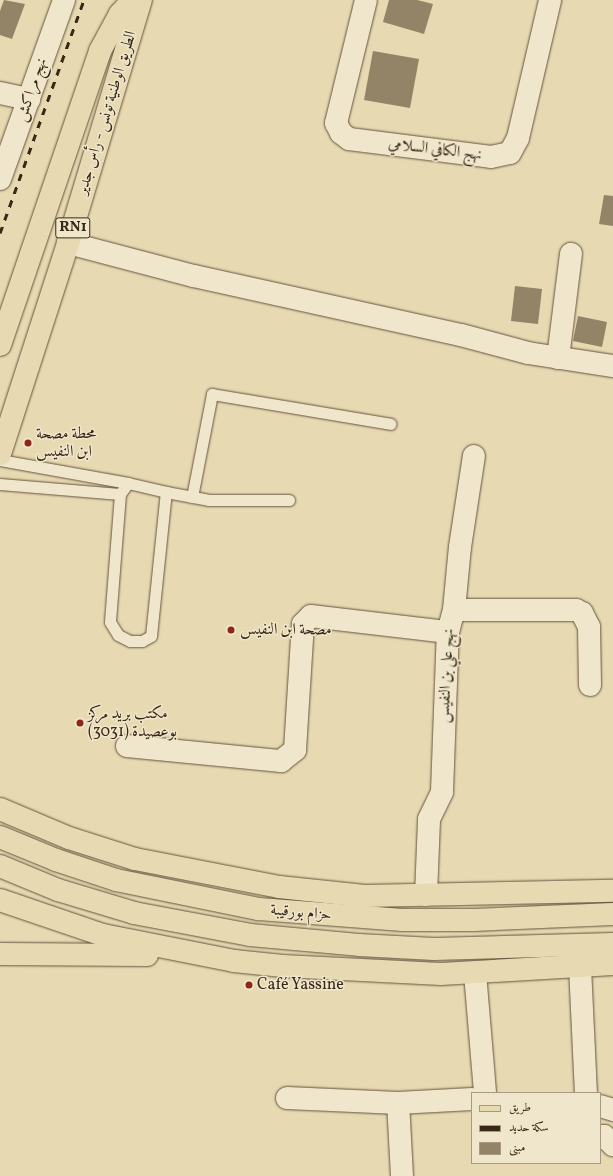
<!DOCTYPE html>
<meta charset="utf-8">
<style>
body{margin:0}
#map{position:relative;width:613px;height:1176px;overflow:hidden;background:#e7d9b1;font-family:Vollkorn,Amiri,serif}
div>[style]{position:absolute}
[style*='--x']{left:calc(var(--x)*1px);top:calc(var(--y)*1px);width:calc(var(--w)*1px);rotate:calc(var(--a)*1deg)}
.building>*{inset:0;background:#948467}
.roads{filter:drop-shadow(0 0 1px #65543e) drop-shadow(0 0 1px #65543e)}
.lane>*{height:11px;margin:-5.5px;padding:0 5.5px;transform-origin:5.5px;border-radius:5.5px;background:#efe6cc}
.street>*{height:22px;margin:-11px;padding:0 11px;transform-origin:11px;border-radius:11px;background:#efe6cc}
.primary>*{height:22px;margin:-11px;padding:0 11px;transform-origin:11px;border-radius:11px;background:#e7d9b1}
.highway>*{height:22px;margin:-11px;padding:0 11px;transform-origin:11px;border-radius:11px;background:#e7d9b1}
.rail>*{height:3px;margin-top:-1.5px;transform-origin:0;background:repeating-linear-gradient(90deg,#3a2817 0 7px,transparent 0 14px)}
.dots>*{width:11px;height:11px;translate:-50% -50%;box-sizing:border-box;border:2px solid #efe6cc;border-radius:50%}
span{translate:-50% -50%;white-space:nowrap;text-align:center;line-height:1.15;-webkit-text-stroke:3px #efe6cc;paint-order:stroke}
.shield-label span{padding:1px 3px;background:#efe6cc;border:1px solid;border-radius:3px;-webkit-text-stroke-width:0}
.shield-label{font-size:15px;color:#3a2817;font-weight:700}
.street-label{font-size:16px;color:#3a2817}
.poi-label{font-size:16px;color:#3a2817}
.left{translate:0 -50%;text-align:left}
.legend{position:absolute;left:471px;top:1092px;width:130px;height:72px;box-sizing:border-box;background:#efe6cc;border:1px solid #a79a84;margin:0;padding:5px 7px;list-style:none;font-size:12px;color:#3a2817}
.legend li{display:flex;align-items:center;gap:8px;height:20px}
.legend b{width:20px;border:1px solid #a79a84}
</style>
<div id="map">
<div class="building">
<div style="clip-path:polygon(4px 0,25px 4px,12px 39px,0 35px,0 11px)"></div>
<div style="clip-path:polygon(389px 0,417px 0,433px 4px,424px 34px,383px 22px)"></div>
<div style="clip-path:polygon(373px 51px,419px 59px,410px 108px,364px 100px)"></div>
<div style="clip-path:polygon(604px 195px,613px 196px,613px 226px,599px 224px)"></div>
<div style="clip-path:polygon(515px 286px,542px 289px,538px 324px,511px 321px)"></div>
<div style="clip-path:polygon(578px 316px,607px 322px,602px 347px,573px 341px)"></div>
</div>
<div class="roads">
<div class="lane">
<div style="--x:0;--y:460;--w:130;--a:10.2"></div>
<div style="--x:128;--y:483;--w:39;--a:13"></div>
<div style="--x:128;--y:483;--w:14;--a:126"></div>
<div style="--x:120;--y:494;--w:128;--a:94.5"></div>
<div style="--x:110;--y:622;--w:15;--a:58"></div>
<div style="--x:118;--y:635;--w:13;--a:27"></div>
<div style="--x:130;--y:641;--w:12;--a:0"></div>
<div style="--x:142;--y:641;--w:10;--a:-29"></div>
<div style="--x:151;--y:636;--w:145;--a:-84.1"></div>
<div style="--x:166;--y:492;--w:44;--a:10.5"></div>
<div style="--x:209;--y:500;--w:80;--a:0"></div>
<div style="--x:0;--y:484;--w:120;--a:4.8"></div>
<div style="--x:192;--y:497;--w:105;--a:-79"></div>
<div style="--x:212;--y:394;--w:181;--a:9.5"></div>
</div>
<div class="street">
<div style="--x:366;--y:0;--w:127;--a:103.7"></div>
<div style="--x:336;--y:123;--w:11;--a:63"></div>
<div style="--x:341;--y:133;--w:10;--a:37"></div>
<div style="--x:349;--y:139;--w:143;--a:7.2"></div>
<div style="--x:491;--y:157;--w:19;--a:-12"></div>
<div style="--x:510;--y:153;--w:17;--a:-62"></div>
<div style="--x:518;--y:138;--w:142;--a:-76.9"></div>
<div style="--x:0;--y:93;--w:30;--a:12"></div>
<div style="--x:0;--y:179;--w:190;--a:-70.3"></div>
<div style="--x:68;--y:243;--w:130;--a:14.7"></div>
<div style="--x:194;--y:276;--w:273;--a:12.5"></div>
<div style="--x:461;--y:335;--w:69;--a:15"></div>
<div style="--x:528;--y:353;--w:86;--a:8.7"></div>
<div style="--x:558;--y:358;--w:105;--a:-82.9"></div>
<div style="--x:454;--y:610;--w:63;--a:-84.6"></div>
<div style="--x:460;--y:547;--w:92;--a:-81.3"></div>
<div style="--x:127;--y:746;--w:155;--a:5.6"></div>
<div style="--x:281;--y:761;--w:18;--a:-38"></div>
<div style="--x:295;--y:750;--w:126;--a:-86.4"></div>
<div style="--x:303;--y:624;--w:11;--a:-45"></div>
<div style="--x:311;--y:616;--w:138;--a:6.7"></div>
<div style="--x:426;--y:895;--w:76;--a:-87.7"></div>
<div style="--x:429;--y:819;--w:30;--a:-64"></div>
<div style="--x:442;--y:792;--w:160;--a:-87.9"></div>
<div style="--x:448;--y:632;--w:23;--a:-75"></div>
<div style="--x:454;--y:610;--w:122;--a:0"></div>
<div style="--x:576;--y:610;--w:7;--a:27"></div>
<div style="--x:582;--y:613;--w:16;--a:63"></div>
<div style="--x:589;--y:627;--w:58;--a:89"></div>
<div style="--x:580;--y:967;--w:126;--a:87.3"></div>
<div style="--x:475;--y:973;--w:120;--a:85.2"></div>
<div style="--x:287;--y:1098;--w:111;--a:2.6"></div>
<div style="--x:600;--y:1106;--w:14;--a:17"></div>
<div style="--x:600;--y:1136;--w:4;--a:0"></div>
<div style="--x:604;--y:1136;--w:13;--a:45"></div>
<div style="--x:402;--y:1176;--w:73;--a:-93.1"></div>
<div style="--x:398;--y:1103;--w:74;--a:-3.1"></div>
</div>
<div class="primary">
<div style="--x:0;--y:454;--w:222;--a:-72.1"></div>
<div style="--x:68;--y:243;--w:254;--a:-73.3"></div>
</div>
<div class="highway">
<div style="--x:0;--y:345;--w:311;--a:-71.2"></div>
<div style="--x:100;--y:51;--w:42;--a:-61.6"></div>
<div style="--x:120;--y:14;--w:19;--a:-47"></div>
<div style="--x:0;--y:809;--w:75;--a:22.8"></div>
<div style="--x:69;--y:838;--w:69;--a:17.7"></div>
<div style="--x:135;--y:859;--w:147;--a:11"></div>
<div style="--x:279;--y:887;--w:86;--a:6"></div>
<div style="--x:365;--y:896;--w:248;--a:-1.2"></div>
<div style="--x:0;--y:837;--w:61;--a:22.3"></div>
<div style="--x:56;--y:860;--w:63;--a:18.4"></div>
<div style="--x:116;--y:880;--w:146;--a:11.5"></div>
<div style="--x:259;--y:909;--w:144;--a:4.4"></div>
<div style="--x:403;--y:920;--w:71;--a:0"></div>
<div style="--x:474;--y:920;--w:139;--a:-2.5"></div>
<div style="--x:0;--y:866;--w:63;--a:22.5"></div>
<div style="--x:58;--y:890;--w:79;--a:16.8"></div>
<div style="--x:134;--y:913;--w:118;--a:10.7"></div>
<div style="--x:250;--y:935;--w:109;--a:5.2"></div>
<div style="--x:359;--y:945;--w:75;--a:3.1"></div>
<div style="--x:434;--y:949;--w:179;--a:-1.6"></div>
<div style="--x:0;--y:900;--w:109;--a:18.8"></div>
<div style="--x:103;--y:935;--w:134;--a:11.2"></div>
<div style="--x:234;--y:961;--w:49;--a:5.8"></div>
<div style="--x:283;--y:966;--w:158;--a:2.9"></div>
<div style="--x:441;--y:974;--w:172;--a:-3.3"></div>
<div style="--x:0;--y:954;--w:147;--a:0.4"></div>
</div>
</div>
<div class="rail">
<div style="--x:0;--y:233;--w:248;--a:-70.2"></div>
</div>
<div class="dots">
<div style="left:28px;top:443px;background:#8f2418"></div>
<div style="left:231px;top:630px;background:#8f2418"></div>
<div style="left:80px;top:723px;background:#8f2418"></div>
<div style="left:249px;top:985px;background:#8f2418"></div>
</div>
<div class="shield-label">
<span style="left:73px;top:228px">RN1</span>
</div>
<div class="street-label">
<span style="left:32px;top:90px;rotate:-71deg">نهج مراكش</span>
<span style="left:107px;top:113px;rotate:-73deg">الطريق الوطنية تونس - رأس جدير</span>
<span style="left:435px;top:150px;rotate:7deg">نهج الكافي السلامي</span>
<span style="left:447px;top:676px;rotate:-87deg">نهج علي بن النفيس</span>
<span style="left:301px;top:913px;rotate:5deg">حزام بورقيبة</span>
</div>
<div class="poi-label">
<span class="left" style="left:36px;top:443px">محطة مصحة<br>ابن النفيس</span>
<span class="left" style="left:240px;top:630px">مصحة ابن النفيس</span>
<span class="left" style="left:88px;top:723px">مكتب بريد مركز<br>بوعصيدة (3031)</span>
<span class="left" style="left:257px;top:985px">Café Yassine</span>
</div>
<ul class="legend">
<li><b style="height:5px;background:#e7d9b1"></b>طريق</li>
<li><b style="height:5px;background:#3a2817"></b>سكة حديد</li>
<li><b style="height:11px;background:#948467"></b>مبنى</li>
</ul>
</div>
